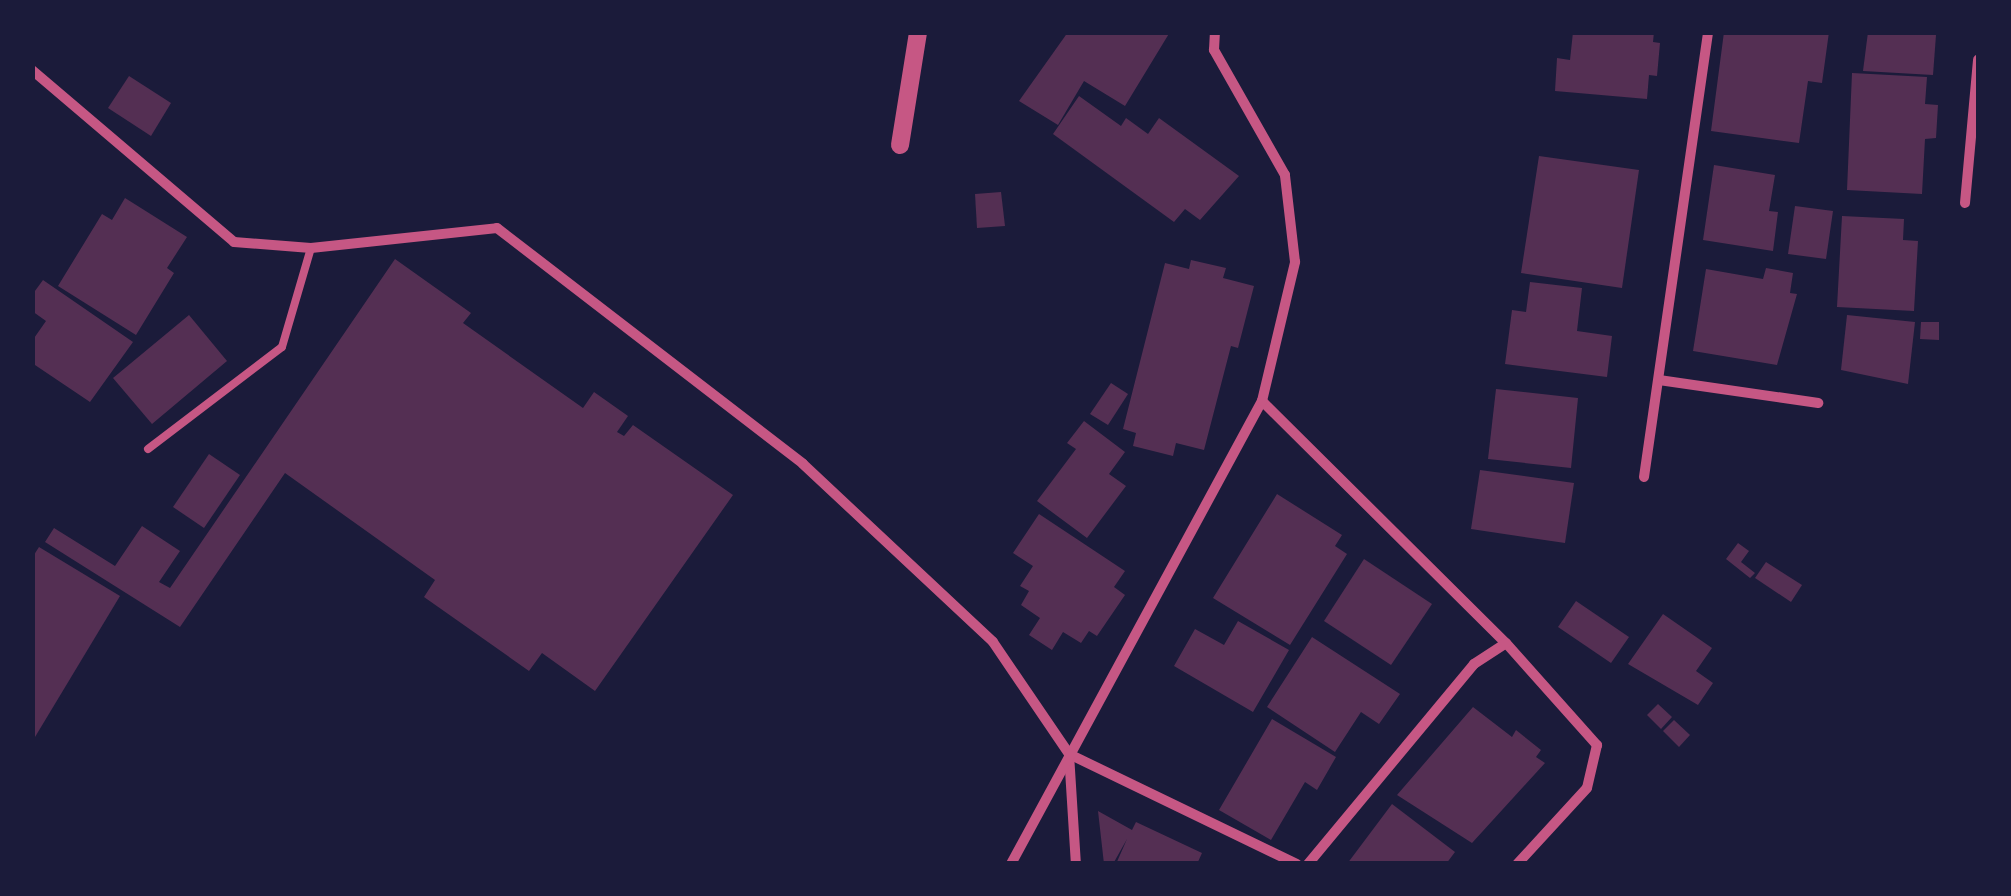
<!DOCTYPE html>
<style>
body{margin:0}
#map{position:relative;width:2011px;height:896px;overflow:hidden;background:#1b1b3a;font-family:"Space Grotesk",sans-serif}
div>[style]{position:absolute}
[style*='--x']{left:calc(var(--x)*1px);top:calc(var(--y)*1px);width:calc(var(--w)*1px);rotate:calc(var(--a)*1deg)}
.building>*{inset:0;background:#542f53}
.service>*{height:8px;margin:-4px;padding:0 4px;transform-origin:4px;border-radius:4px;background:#c65784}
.minor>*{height:10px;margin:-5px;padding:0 5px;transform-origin:5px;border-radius:5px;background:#c65784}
.tertiary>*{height:18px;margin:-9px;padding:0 9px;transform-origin:9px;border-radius:9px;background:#c65784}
span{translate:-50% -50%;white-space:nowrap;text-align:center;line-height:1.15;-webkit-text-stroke:10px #1b1b3a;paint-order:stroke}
.frame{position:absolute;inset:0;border:35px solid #1b1b3a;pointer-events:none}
</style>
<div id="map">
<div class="building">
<div style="clip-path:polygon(1068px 32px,1170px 32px,1125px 106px,1084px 81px,1058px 125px,1019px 101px)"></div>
<div style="clip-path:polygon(1573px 32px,1654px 32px,1653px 42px,1660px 43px,1657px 76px,1649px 75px,1647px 99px,1555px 91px,1557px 58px,1570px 60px)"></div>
<div style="clip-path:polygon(1724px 32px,1829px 32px,1822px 83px,1808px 81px,1799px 143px,1711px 131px)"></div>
<div style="clip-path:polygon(1868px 32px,1936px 35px,1933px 75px,1863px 71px)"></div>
<div style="clip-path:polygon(1852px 73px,1927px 77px,1925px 104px,1938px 105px,1936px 138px,1925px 139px,1922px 194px,1847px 190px)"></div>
<div style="clip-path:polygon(129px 76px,171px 103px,151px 136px,108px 108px)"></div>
<div style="clip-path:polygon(1079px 96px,1121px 126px,1126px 118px,1148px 134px,1159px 118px,1239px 176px,1200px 220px,1185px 209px,1174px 222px,1053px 134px)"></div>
<div style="clip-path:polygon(1539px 156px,1639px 170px,1622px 288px,1521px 273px)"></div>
<div style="clip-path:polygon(1714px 165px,1775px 175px,1769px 211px,1778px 212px,1773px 251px,1703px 240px)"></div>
<div style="clip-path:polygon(1001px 192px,1005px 226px,977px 228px,975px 194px)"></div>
<div style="clip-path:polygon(125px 198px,187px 237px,167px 268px,174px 273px,136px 335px,58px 286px,102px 214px,112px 220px)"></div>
<div style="clip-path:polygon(1795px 206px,1833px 211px,1826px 259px,1788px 254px)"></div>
<div style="clip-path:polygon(1842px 216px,1904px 219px,1903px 240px,1918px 241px,1914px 311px,1837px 307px)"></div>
<div style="clip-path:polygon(395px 259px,471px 313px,463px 323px,583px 408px,594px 392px,628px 416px,617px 432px,624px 436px,633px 425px,733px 495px,595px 691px,542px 653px,529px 671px,424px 597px,435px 580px,285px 473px,180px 627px,45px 542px,54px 528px,115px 566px,142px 526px,180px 551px,159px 582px,170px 588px)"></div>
<div style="clip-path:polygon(1191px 260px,1226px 268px,1223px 278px,1254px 286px,1238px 348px,1231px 346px,1204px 450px,1176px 443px,1173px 456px,1133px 446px,1136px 433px,1123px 429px,1165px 263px,1189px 269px)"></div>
<div style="clip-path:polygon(1766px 268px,1793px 273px,1790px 293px,1797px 294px,1777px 365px,1693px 351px,1706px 269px,1763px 279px)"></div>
<div style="clip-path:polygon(43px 280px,133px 342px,90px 402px,32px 363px,32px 341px,46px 321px,32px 311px,32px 295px)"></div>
<div style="clip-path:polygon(1530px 282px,1582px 288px,1577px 331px,1612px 336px,1607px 377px,1505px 364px,1512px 310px,1526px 312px)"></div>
<div style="clip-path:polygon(189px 315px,227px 361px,152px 424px,113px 378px)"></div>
<div style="clip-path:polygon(1847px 315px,1915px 322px,1908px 384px,1841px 370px)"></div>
<div style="clip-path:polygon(1921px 322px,1939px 322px,1939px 340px,1920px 339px)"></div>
<div style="clip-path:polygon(1111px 383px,1128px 394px,1108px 425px,1090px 414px)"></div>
<div style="clip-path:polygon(1496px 389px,1578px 398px,1571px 468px,1488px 459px)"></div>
<div style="clip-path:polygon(1084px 421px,1125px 452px,1109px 474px,1126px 486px,1087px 538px,1037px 501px,1076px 449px,1067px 443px)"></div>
<div style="clip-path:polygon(209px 454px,240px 475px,204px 528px,173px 507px)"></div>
<div style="clip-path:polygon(1480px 470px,1574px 483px,1565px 543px,1471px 529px)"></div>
<div style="clip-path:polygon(1277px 494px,1342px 535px,1335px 546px,1347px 554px,1290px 645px,1213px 598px)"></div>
<div style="clip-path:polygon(1039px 514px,1125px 571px,1114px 587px,1125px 595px,1097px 636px,1089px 631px,1081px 643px,1063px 632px,1052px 650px,1029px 635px,1040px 618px,1021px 605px,1029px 591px,1020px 586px,1033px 566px,1013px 553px)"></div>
<div style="clip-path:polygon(1738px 543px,1749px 551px,1741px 562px,1755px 573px,1750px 578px,1726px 559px)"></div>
<div style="clip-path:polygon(39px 547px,120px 596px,32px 742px,32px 558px)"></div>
<div style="clip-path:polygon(1364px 559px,1432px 604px,1391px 665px,1324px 621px)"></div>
<div style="clip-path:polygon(1766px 562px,1802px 585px,1791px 602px,1755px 578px)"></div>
<div style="clip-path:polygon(1576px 601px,1629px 637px,1611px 663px,1558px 627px)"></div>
<div style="clip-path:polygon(1663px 614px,1712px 648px,1696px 671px,1713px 683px,1698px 705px,1628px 664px)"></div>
<div style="clip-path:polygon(1238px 621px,1289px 650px,1253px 712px,1174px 666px,1195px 629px,1224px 645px)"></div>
<div style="clip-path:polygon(1312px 637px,1400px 694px,1379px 724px,1361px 712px,1335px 752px,1267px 707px)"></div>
<div style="clip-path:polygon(1658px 704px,1672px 717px,1661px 729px,1647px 715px)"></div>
<div style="clip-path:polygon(1473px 707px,1512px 737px,1516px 730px,1541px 750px,1536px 757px,1545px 763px,1472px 843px,1397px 795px)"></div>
<div style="clip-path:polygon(1272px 719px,1336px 757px,1317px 790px,1305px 782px,1271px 840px,1219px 810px)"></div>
<div style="clip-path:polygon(1674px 720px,1690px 735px,1679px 747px,1663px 731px)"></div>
<div style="clip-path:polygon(1392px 804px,1455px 852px,1446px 864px,1347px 864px)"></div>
<div style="clip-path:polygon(1098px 811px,1132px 830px,1136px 822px,1202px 853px,1197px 864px,1116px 864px,1127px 839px,1113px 864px,1104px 864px)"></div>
</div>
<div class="service">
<div style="--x:148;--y:449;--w:168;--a:-37.3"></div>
<div style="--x:282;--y:347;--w:103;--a:-73.7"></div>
</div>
<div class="minor">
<div style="--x:32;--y:70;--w:265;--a:40.4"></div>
<div style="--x:234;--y:242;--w:77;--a:4.5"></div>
<div style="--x:311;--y:248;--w:187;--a:-6.1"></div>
<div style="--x:497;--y:228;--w:386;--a:37.6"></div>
<div style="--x:803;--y:464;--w:260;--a:43.1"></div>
<div style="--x:993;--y:642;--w:135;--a:55.8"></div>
<div style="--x:1069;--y:754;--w:110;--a:86.4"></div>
<div style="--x:1965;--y:203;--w:144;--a:-84.8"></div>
<div style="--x:1659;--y:380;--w:161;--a:8.2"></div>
<div style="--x:1262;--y:401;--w:344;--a:44.8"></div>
<div style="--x:1506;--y:643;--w:137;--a:48.3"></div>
<div style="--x:1597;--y:745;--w:44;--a:103.1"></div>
<div style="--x:1587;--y:788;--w:103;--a:132.6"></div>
<div style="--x:1644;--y:477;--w:450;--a:-81.8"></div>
<div style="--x:1069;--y:754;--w:253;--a:25.8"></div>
<div style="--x:1011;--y:864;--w:527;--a:-61.54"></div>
<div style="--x:1262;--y:401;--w:143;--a:-76.6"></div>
<div style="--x:1295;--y:262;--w:88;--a:-96.6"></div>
<div style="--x:1285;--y:175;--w:144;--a:-119.6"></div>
<div style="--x:1214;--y:50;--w:18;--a:-87"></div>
<div style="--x:1308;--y:864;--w:260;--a:-50.3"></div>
<div style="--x:1474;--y:664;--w:38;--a:-33"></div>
</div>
<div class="tertiary">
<div style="--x:900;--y:145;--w:114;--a:-80.9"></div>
</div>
<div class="frame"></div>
</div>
